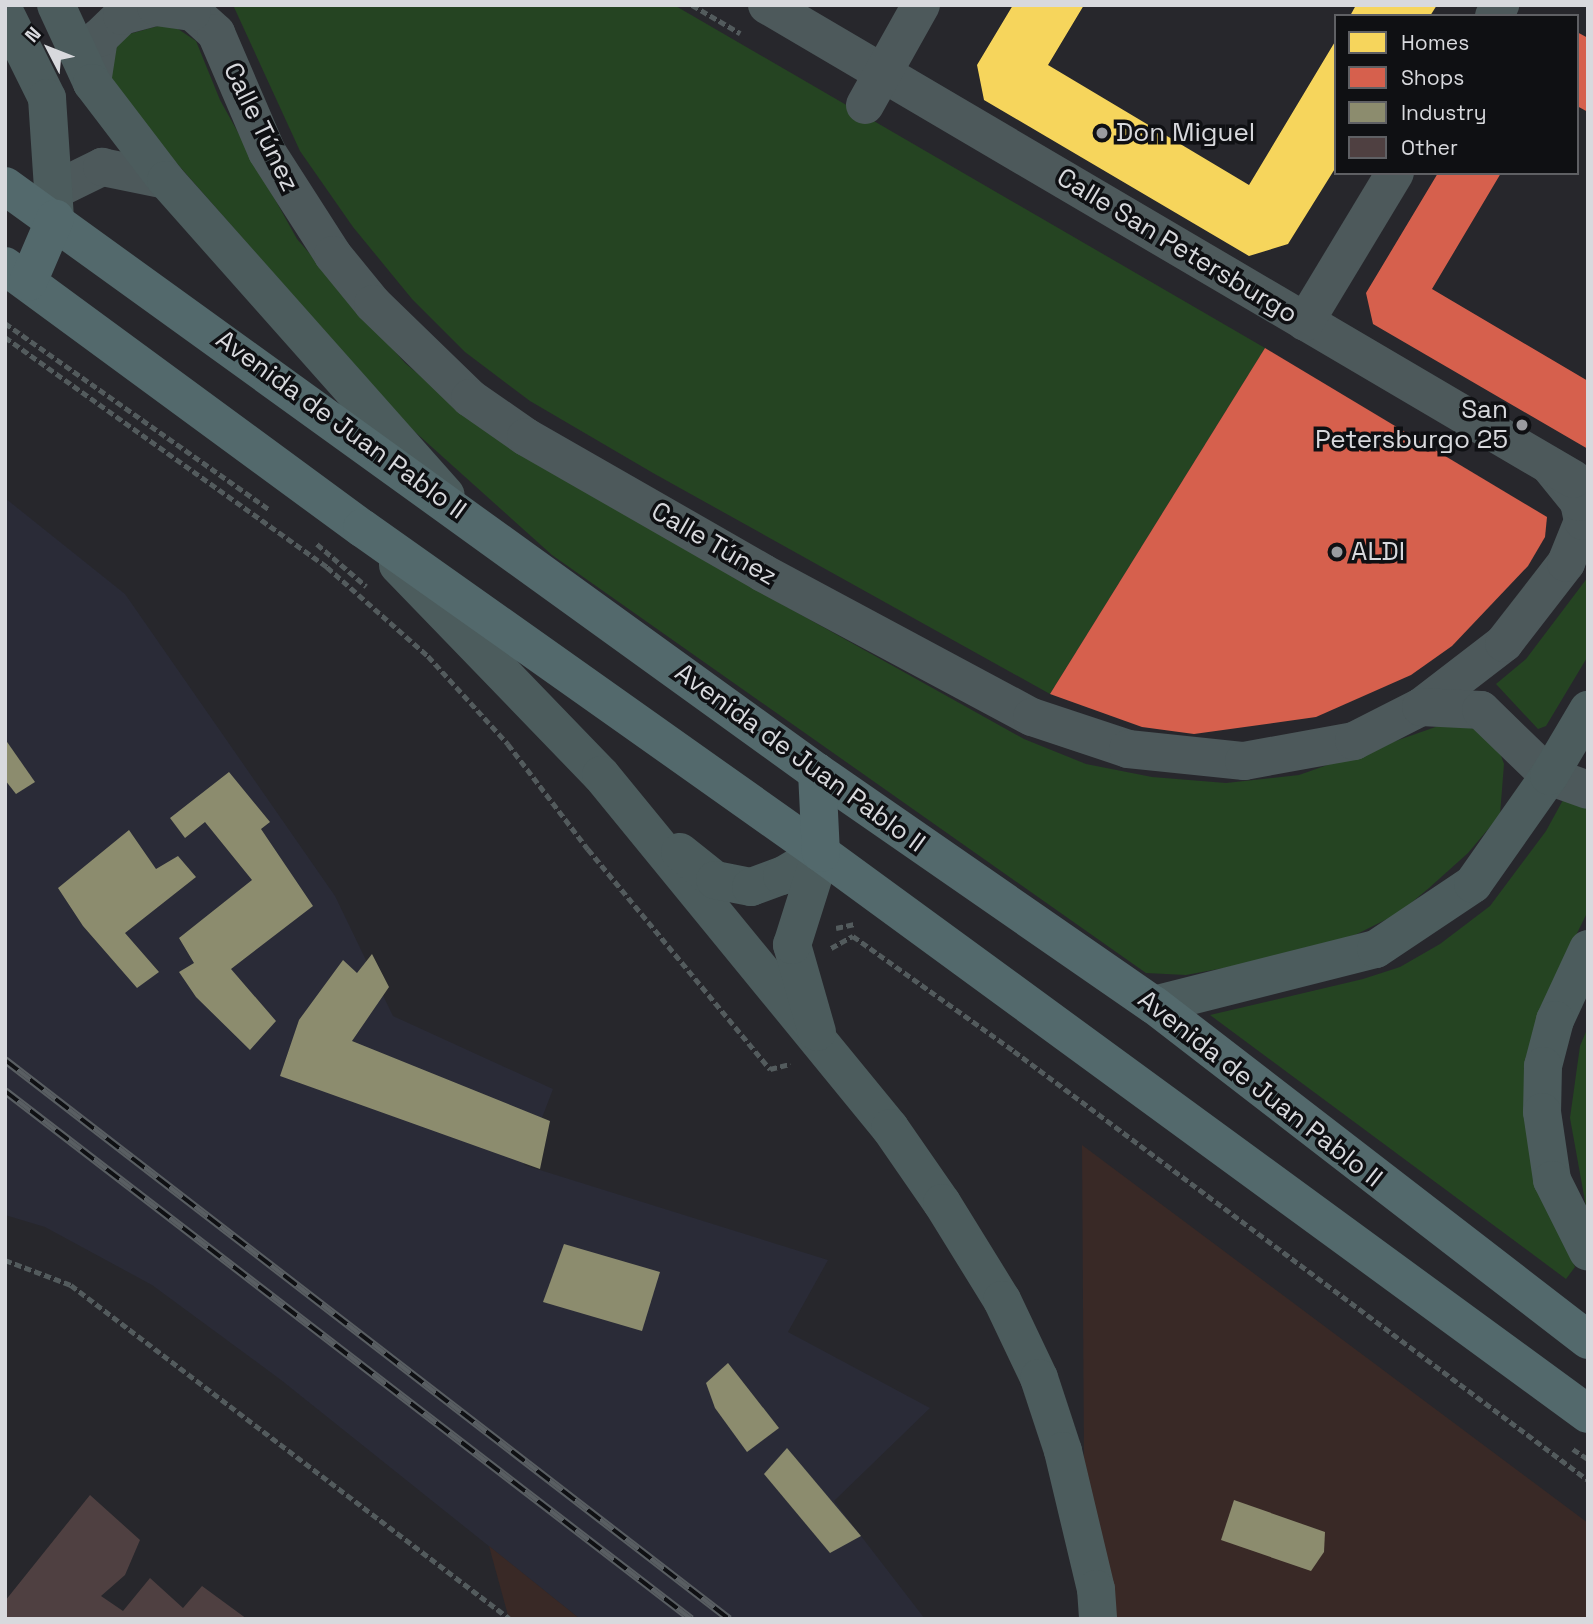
<!DOCTYPE html>
<meta charset="utf-8">
<style>
body{margin:0}
#map{position:relative;width:1593px;height:1624px;overflow:hidden;background:#27272c;font-family:"Space Grotesk",sans-serif}
div>[style]{position:absolute}
[style*='--x']{left:calc(var(--x)*1px);top:calc(var(--y)*1px);width:calc(var(--w)*1px);rotate:calc(var(--a)*1deg)}
.built>*{inset:0;background:#2a2b37}
.industrial>*{inset:0;background:#392926}
.green>*{inset:0;background:#254422}
.homes>*{inset:0;background:#f6d55c}
.shops>*{inset:0;background:#d6604d}
.industry>*{inset:0;background:#8c8c6e}
.building>*{inset:0;background:#4f4041}
.path>*{height:4.5px;margin-top:-2.25px;transform-origin:0;background:repeating-linear-gradient(90deg,#535b5d 0 7px,transparent 0 10.5px)}
.street>*{height:38px;margin:-19px;padding:0 19px;transform-origin:19px;border-radius:19px;background:#4d595b}
.secondary>*{height:38px;margin:-19px;padding:0 19px;transform-origin:19px;border-radius:19px;background:#4c5c5d}
.highway>*{height:38px;margin:-19px;padding:0 19px;transform-origin:19px;border-radius:19px;background:#53696c}
.rail>*{height:8px;margin-top:-4px;transform-origin:0;background:repeating-linear-gradient(90deg,#0f1013 0 16px,#595e62 0 32px);box-sizing:border-box;border-block:2px solid #595e62}
.dots>*{width:19px;height:19px;translate:-50% -50%;box-sizing:border-box;border:4px solid #0f1013;border-radius:50%}
span{translate:-50% -50%;white-space:nowrap;text-align:center;line-height:1.15;-webkit-text-stroke:7px #0f1013;paint-order:stroke}
.street-label{font-size:26px;color:#d8d9dd}
.poi-label{font-size:26px;color:#d8d9dd}
.left{translate:0 -50%;text-align:left}
.right{translate:-100% -50%;text-align:right}
.frame{position:absolute;inset:0;border:7px solid #d8d9dd;pointer-events:none}
.legend{position:absolute;left:1334px;top:14px;width:245px;height:161px;box-sizing:border-box;background:#0f1013;border:2px solid #5f6064;margin:0;padding:9px 12px;list-style:none;font-size:21px;color:#d8d9dd}
.legend li{display:flex;align-items:center;gap:14px;height:35px}
.legend b{width:35px;border:2px solid #5f6064}
.north{position:absolute;left:14px;top:14px;width:70px;height:70px;-webkit-text-stroke:5px #0f1013;paint-order:stroke;rotate:312deg;font-size:19px;font-weight:700;line-height:28px;text-align:center;color:#d8d9dd}
.north::after{content:'';display:block;margin:auto;width:24px;height:32px;background:#d8d9dd;clip-path:polygon(50% 0,100% 100%,50% 72%,0 100%)}
</style>
<div id="map">
<div class="built">
<div style="clip-path:polygon(5px 498px,125px 594px,335px 896px,393px 1016px,553px 1089px,524px 1165px,828px 1260px,788px 1332px,930px 1408px,834px 1501px,925px 1619px,580px 1619px,281px 1380px,152px 1285px,45px 1227px,5px 1215px)"></div>
</div>
<div class="industrial">
<div style="clip-path:polygon(1082px 1145px,1588px 1523px,1588px 1619px,1085px 1619px)"></div>
<div style="clip-path:polygon(489px 1546px,580px 1619px,509px 1619px)"></div>
</div>
<div class="green">
<div style="clip-path:polygon(233px 5px,674px 5px,1265px 348px,1050px 694px,653px 473px,530px 401px,465px 352px,412px 299px,353px 227px,300px 151px)"></div>
<div style="clip-path:polygon(169px 23px,196px 41px,220px 100px,297px 239px,405px 363px,453px 403px,780px 603px,1024px 739px,1086px 764px,1152px 777px,1226px 783px,1299px 775px,1444px 724px,1483px 730px,1497px 744px,1504px 764px,1500px 815px,1468px 853px,1429px 888px,1399px 913px,1357px 934px,1293px 955px,1186px 975px,1146px 973px,552px 555px,404px 422px,116px 94px,107px 68px,122px 36px)"></div>
<div style="clip-path:polygon(1588px 577px,1588px 656px,1546px 726px,1538px 729px,1496px 684px,1526px 659px)"></div>
<div style="clip-path:polygon(1563px 800px,1588px 809px,1588px 911px,1543px 1002px,1539px 1191px,1575px 1267px,1566px 1279px,1210px 1015px,1363px 979px,1400px 967px,1440px 944px,1490px 906px,1546px 831px)"></div>
<div style="clip-path:polygon(1588px 1027px,1588px 1218px,1570px 1118px,1580px 1046px)"></div>
</div>
<div class="homes">
<div style="clip-path:polygon(1013px 5px,1084px 5px,1048px 65px,1249px 185px,1336px 40px,1336px 167px,1288px 244px,1249px 256px,984px 100px,977px 65px)"></div>
<div style="clip-path:polygon(1356px 5px,1437px 5px,1430px 16px,1350px 16px)"></div>
</div>
<div class="shops">
<div style="clip-path:polygon(1577px 32px,1588px 38px,1588px 112px,1577px 106px)"></div>
<div style="clip-path:polygon(1438px 173px,1501px 173px,1432px 289px,1588px 381px,1588px 449px,1373px 324px,1366px 293px)"></div>
<div style="clip-path:polygon(1265px 348px,1547px 517px,1545px 537px,1528px 566px,1452px 646px,1411px 675px,1316px 717px,1194px 734px,1142px 727px,1050px 694px)"></div>
</div>
<div class="industry">
<div style="clip-path:polygon(5px 739px,35px 782px,16px 794px,5px 780px)"></div>
<div style="clip-path:polygon(229px 772px,270px 822px,261px 829px,313px 906px,231px 969px,276px 1021px,250px 1050px,196px 997px,179px 972px,194px 963px,179px 938px,252px 880px,205px 822px,185px 838px,170px 818px)"></div>
<div style="clip-path:polygon(129px 830px,156px 869px,178px 856px,196px 877px,125px 933px,159px 972px,137px 988px,83px 926px,58px 888px)"></div>
<div style="clip-path:polygon(372px 954px,389px 987px,352px 1041px,550px 1121px,540px 1169px,280px 1076px,299px 1020px,343px 960px,357px 973px)"></div>
<div style="clip-path:polygon(564px 1244px,660px 1272px,642px 1331px,543px 1302px)"></div>
<div style="clip-path:polygon(728px 1363px,779px 1428px,747px 1452px,715px 1408px,706px 1383px)"></div>
<div style="clip-path:polygon(787px 1448px,861px 1536px,830px 1553px,764px 1474px)"></div>
<div style="clip-path:polygon(1234px 1500px,1325px 1532px,1324px 1552px,1311px 1571px,1221px 1540px)"></div>
</div>
<div class="building">
<div style="clip-path:polygon(90px 1495px,140px 1540px,125px 1575px,101px 1596px,123px 1611px,150px 1578px,183px 1608px,202px 1586px,247px 1619px,5px 1619px,5px 1601px)"></div>
</div>
<div class="path">
<div style="--x:692;--y:5;--w:56;--a:30.3"></div>
<div style="--x:5;--y:323;--w:324;--a:35.2"></div>
<div style="--x:5;--y:337;--w:396;--a:35.5"></div>
<div style="--x:327;--y:567;--w:135;--a:41.4"></div>
<div style="--x:428;--y:656;--w:119;--a:47.7"></div>
<div style="--x:508;--y:744;--w:132;--a:52.7"></div>
<div style="--x:588;--y:849;--w:286;--a:50.4"></div>
<div style="--x:770;--y:1069;--w:21;--a:-14"></div>
<div style="--x:317;--y:544;--w:65;--a:40.6"></div>
<div style="--x:836;--y:928;--w:19;--a:-12"></div>
<div style="--x:831;--y:948;--w:25;--a:-29"></div>
<div style="--x:853;--y:936;--w:198;--a:35.5"></div>
<div style="--x:1014;--y:1051;--w:717;--a:36.77"></div>
<div style="--x:5;--y:1260;--w:71;--a:20.7"></div>
<div style="--x:71;--y:1285;--w:552;--a:37.26"></div>
<div style="--x:1573;--y:1449;--w:18;--a:34"></div>
</div>
<div class="street">
<div style="--x:185;--y:5;--w:42;--a:42.1"></div>
<div style="--x:216;--y:33;--w:129;--a:66.8"></div>
<div style="--x:267;--y:152;--w:122;--a:57.3"></div>
<div style="--x:333;--y:255;--w:63;--a:50.8"></div>
<div style="--x:373;--y:304;--w:135;--a:44.1"></div>
<div style="--x:470;--y:398;--w:68;--a:34.9"></div>
<div style="--x:526;--y:437;--w:273;--a:29.8"></div>
<div style="--x:763;--y:573;--w:305;--a:28.2"></div>
<div style="--x:1032;--y:717;--w:101;--a:18.4"></div>
<div style="--x:1128;--y:749;--w:117;--a:5.9"></div>
<div style="--x:1244;--y:761;--w:112;--a:-10.3"></div>
<div style="--x:1354;--y:741;--w:75;--a:-26.9"></div>
<div style="--x:1421;--y:707;--w:105;--a:-37.6"></div>
<div style="--x:1504;--y:643;--w:101;--a:-52.2"></div>
<div style="--x:1566;--y:563;--w:45;--a:-68"></div>
<div style="--x:1583;--y:521;--w:19;--a:-102"></div>
<div style="--x:1579;--y:502;--w:46;--a:-128.9"></div>
<div style="--x:767;--y:5;--w:935;--a:30.46"></div>
<div style="--x:1494;--y:16;--w:13;--a:-61"></div>
<div style="--x:92;--y:83;--w:46;--a:-81.2"></div>
<div style="--x:99;--y:38;--w:32;--a:-44"></div>
<div style="--x:122;--y:16;--w:35;--a:-15"></div>
<div style="--x:156;--y:7;--w:36;--a:8"></div>
<div style="--x:865;--y:105;--w:115;--a:-60.8"></div>
<div style="--x:53;--y:191;--w:55;--a:-26.1"></div>
<div style="--x:102;--y:167;--w:65;--a:11.5"></div>
<div style="--x:1305;--y:322;--w:174;--a:-58.9"></div>
<div style="--x:1421;--y:707;--w:60;--a:2.9"></div>
<div style="--x:1481;--y:710;--w:95;--a:44.1"></div>
<div style="--x:1549;--y:776;--w:41;--a:19.7"></div>
</div>
<div class="secondary">
<div style="--x:56;--y:5;--w:86;--a:65.2"></div>
<div style="--x:92;--y:83;--w:122;--a:52.7"></div>
<div style="--x:166;--y:180;--w:421;--a:48.4"></div>
<div style="--x:5;--y:13;--w:95;--a:63.7"></div>
<div style="--x:47;--y:98;--w:121;--a:86.2"></div>
<div style="--x:398;--y:565;--w:292;--a:46"></div>
<div style="--x:601;--y:775;--w:456;--a:50.7"></div>
<div style="--x:890;--y:1128;--w:91;--a:55.3"></div>
<div style="--x:942;--y:1203;--w:114;--a:58.3"></div>
<div style="--x:1002;--y:1300;--w:86;--a:64.6"></div>
<div style="--x:1039;--y:1378;--w:77;--a:71.8"></div>
<div style="--x:1063;--y:1451;--w:142;--a:76.6"></div>
<div style="--x:1096;--y:1589;--w:30;--a:86"></div>
<div style="--x:680;--y:852;--w:45;--a:38.7"></div>
<div style="--x:715;--y:880;--w:37;--a:11"></div>
<div style="--x:751;--y:887;--w:33;--a:-20"></div>
<div style="--x:782;--y:876;--w:45;--a:-30.5"></div>
<div style="--x:1588;--y:949;--w:78;--a:114.9"></div>
<div style="--x:1555;--y:1020;--w:48;--a:104.6"></div>
<div style="--x:1543;--y:1066;--w:46;--a:91.2"></div>
<div style="--x:1542;--y:1112;--w:69;--a:81.6"></div>
<div style="--x:1552;--y:1180;--w:80;--a:63.4"></div>
<div style="--x:1154;--y:1005;--w:229;--a:-14.2"></div>
<div style="--x:1376;--y:949;--w:117;--a:-33.8"></div>
<div style="--x:1473;--y:884;--w:132;--a:-54.9"></div>
<div style="--x:1549;--y:776;--w:77;--a:-59.4"></div>
<div style="--x:817;--y:1032;--w:91;--a:-106"></div>
<div style="--x:792;--y:945;--w:96;--a:-72.5"></div>
</div>
<div class="highway">
<div style="--x:5;--y:186;--w:1001;--a:35.82"></div>
<div style="--x:817;--y:772;--w:410;--a:34.7"></div>
<div style="--x:1154;--y:1005;--w:548;--a:37.66"></div>
<div style="--x:5;--y:266;--w:443;--a:36.3"></div>
<div style="--x:362;--y:528;--w:562;--a:35.3"></div>
<div style="--x:821;--y:853;--w:950;--a:36.18"></div>
<div style="--x:28;--y:282;--w:69;--a:-66.8"></div>
<div style="--x:817;--y:772;--w:81;--a:87.2"></div>
</div>
<div class="rail">
<div style="--x:5;--y:1060;--w:915;--a:37.67"></div>
<div style="--x:5;--y:1091;--w:866;--a:37.58"></div>
</div>
<div class="dots">
<div style="left:1102px;top:133px;background:#9a9b9f"></div>
<div style="left:1522px;top:425px;background:#9a9b9f"></div>
<div style="left:1337px;top:552px;background:#9a9b9f"></div>
</div>
<div class="street-label">
<span style="left:261px;top:127px;rotate:64deg">Calle Túnez</span>
<span style="left:1177px;top:246px;rotate:31deg">Calle San Petersburgo</span>
<span style="left:341px;top:425px;rotate:36deg">Avenida de Juan Pablo II</span>
<span style="left:714px;top:544px;rotate:30deg">Calle Túnez</span>
<span style="left:800px;top:758px;rotate:36deg">Avenida de Juan Pablo II</span>
<span style="left:1260px;top:1089px;rotate:38deg">Avenida de Juan Pablo II</span>
</div>
<div class="poi-label">
<span class="left" style="left:1116px;top:133px">Don Miguel</span>
<span class="right" style="left:1508px;top:425px">San<br>Petersburgo 25</span>
<span class="left" style="left:1351px;top:552px">ALDI</span>
</div>
<div class="frame"></div>
<ul class="legend">
<li><b style="height:19px;background:#f6d55c"></b>Homes</li>
<li><b style="height:19px;background:#d6604d"></b>Shops</li>
<li><b style="height:19px;background:#8c8c6e"></b>Industry</li>
<li><b style="height:19px;background:#4f4041"></b>Other</li>
</ul>
<div class="north">N</div>
</div>
